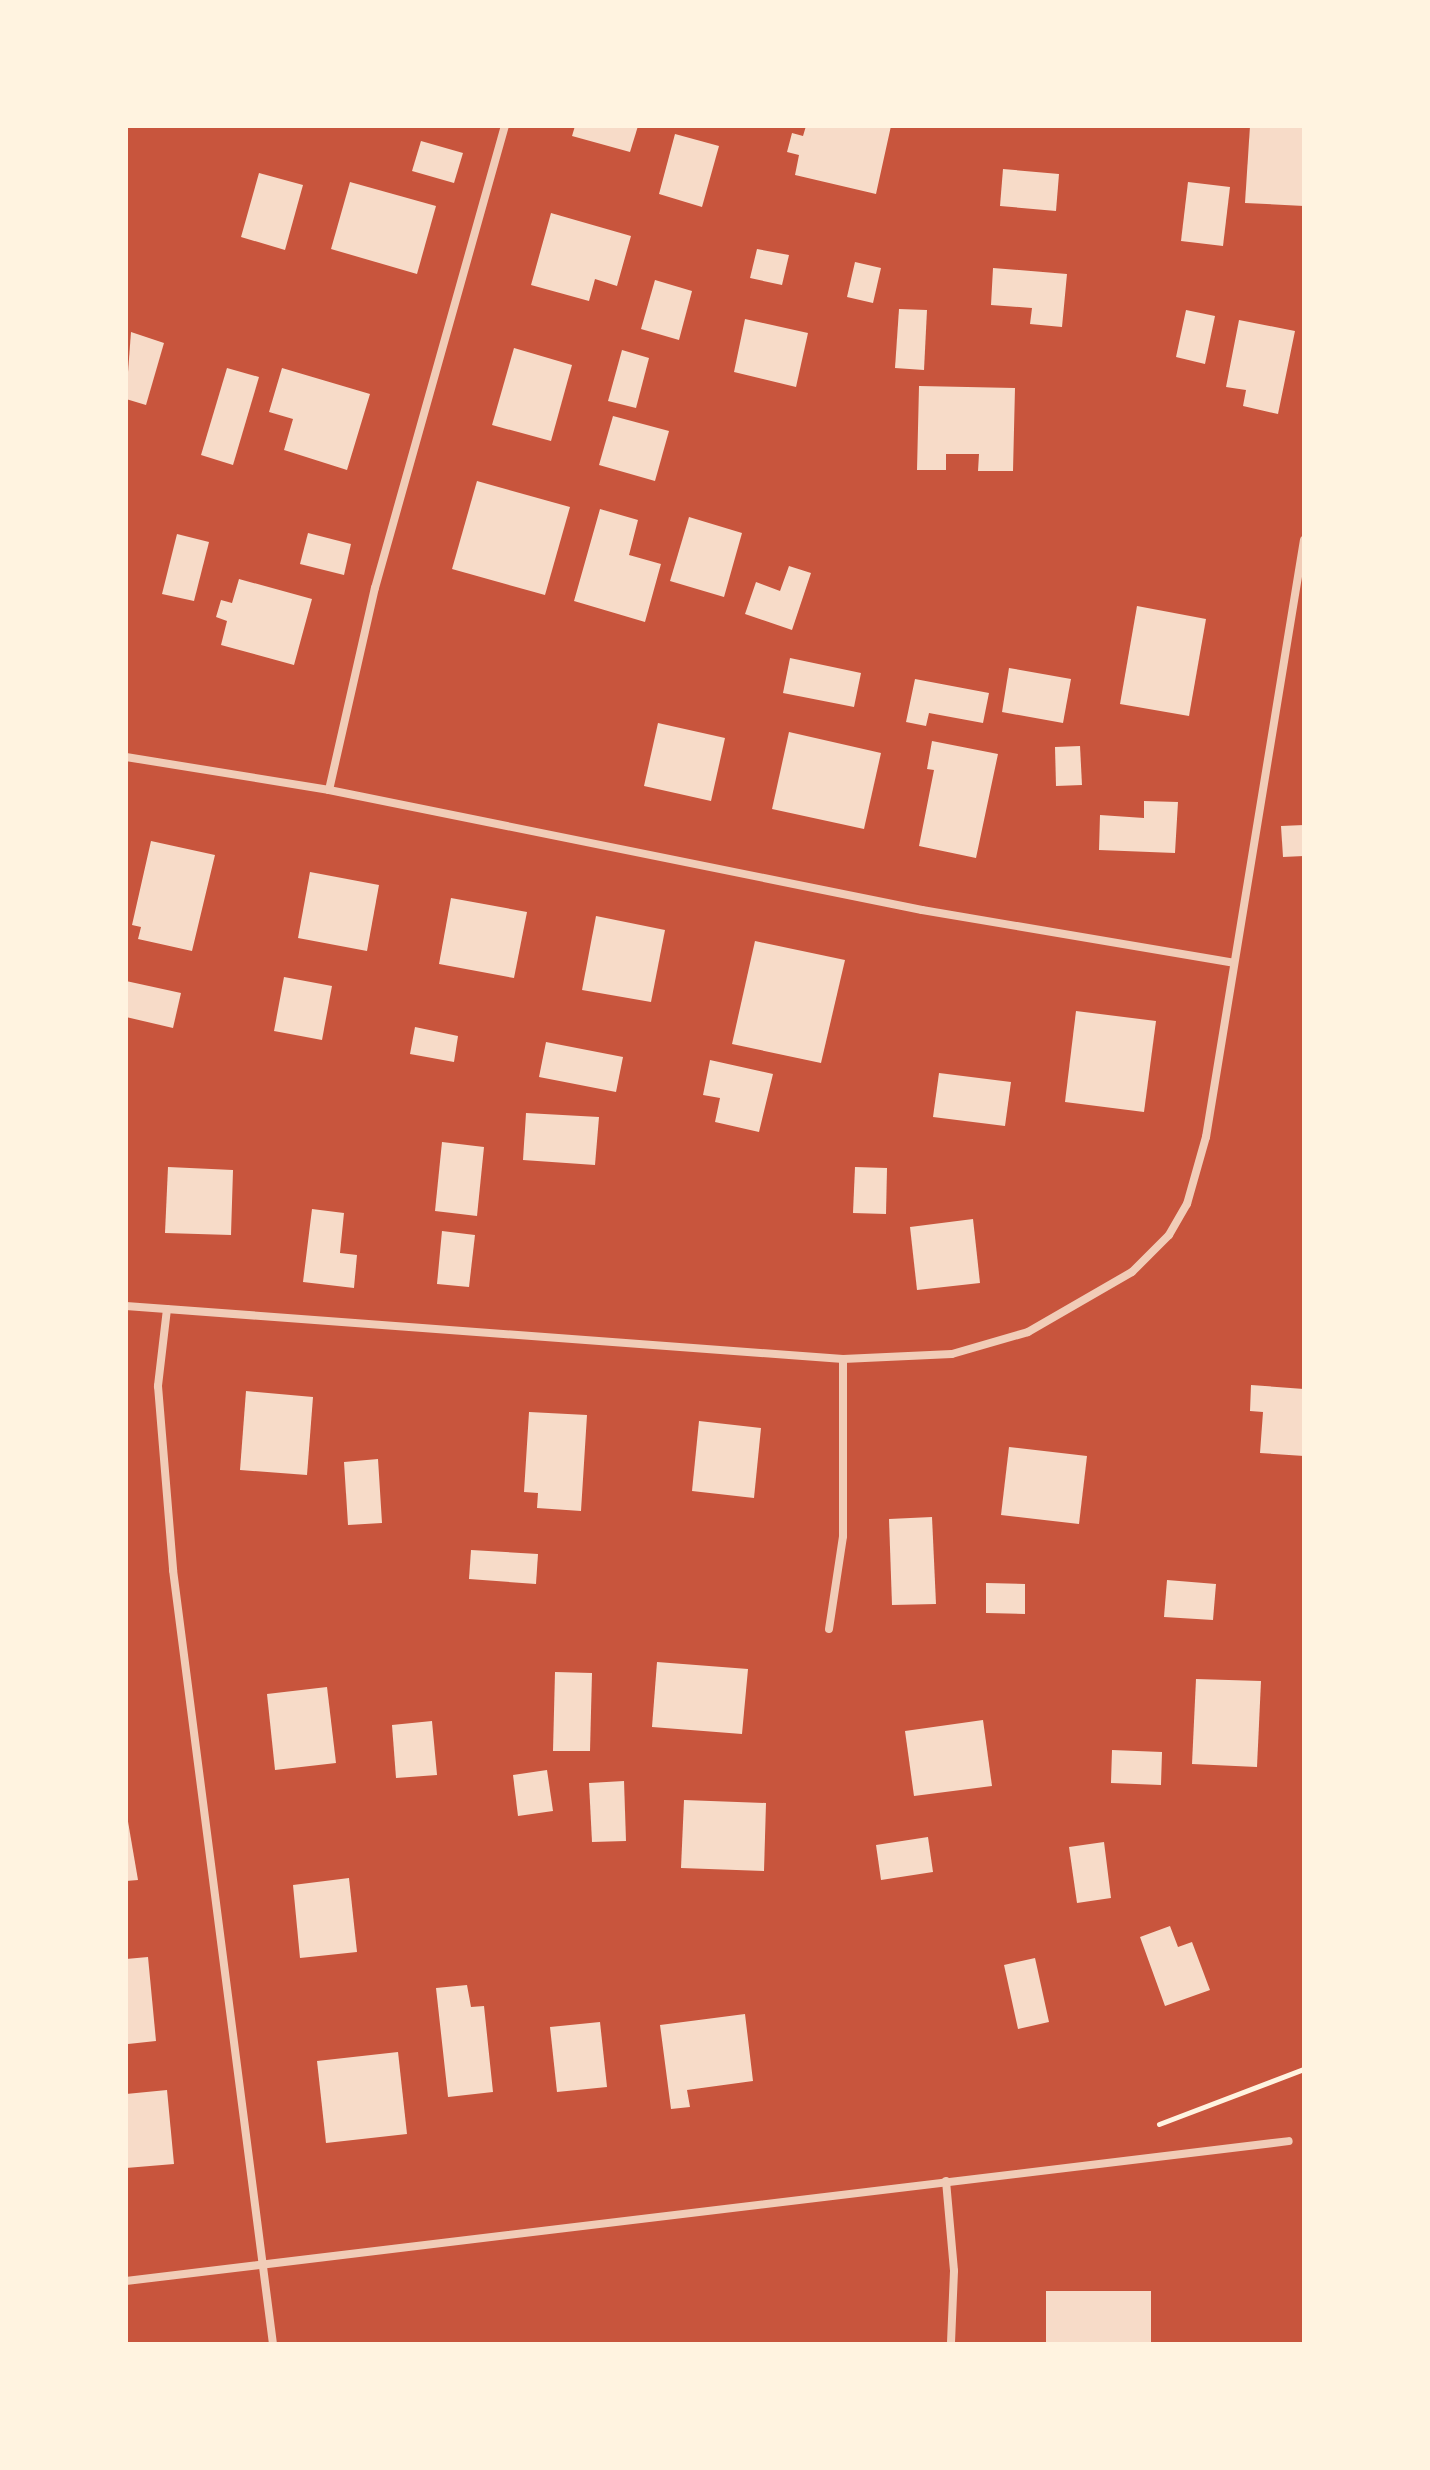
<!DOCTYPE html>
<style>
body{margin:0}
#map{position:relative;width:1430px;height:2470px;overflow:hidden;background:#c8553d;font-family:"Noto Sans",sans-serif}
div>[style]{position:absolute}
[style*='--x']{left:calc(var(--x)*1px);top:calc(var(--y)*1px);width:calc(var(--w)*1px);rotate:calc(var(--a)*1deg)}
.building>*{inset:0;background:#f7dbc8}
.path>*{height:5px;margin:-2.5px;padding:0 2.5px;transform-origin:2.5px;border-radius:2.5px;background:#fff3e0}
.minor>*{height:8px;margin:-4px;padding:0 4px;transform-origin:4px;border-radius:4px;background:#f1ccb7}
span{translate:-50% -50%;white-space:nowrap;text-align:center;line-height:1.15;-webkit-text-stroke:8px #fff3e0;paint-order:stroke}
.frame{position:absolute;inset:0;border:128px solid #fff3e0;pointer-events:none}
</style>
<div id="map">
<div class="building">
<div style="clip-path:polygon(575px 126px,638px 126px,630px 152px,572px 136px)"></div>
<div style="clip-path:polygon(806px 126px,891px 126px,876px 194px,795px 175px,799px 155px,787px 152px,792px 133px,803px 136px)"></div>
<div style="clip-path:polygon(1250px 126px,1304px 126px,1304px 206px,1245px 203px)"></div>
<div style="clip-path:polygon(675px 134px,719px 146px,702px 207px,659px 194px)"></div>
<div style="clip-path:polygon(421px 141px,463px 153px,454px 183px,412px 171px)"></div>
<div style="clip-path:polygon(1003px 169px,1059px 174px,1056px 211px,1000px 206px)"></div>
<div style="clip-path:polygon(259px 173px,303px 185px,285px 250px,241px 237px)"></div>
<div style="clip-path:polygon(350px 182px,436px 206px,417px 274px,331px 249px)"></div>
<div style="clip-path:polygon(1188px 182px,1230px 187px,1223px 246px,1181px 241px)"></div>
<div style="clip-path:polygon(551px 213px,631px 236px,617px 286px,595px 279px,589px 301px,531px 285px)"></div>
<div style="clip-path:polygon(757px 249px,789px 255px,782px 285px,750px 278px)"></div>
<div style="clip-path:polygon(855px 262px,881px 268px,873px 303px,847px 297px)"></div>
<div style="clip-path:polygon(993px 268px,1067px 274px,1062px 327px,1030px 324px,1032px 308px,991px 305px)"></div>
<div style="clip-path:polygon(655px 280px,692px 291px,679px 340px,641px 329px)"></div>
<div style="clip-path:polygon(899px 309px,927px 310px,924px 370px,895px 368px)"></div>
<div style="clip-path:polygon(1186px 310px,1215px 316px,1205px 364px,1176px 357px)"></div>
<div style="clip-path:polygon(745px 319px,808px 333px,796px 387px,734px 372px)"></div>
<div style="clip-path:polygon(1239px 320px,1295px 331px,1278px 414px,1243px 406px,1246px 390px,1226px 387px)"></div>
<div style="clip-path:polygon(131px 332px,164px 343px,146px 405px,126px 399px)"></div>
<div style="clip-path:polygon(514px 348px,572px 365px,551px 441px,492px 425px)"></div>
<div style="clip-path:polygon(622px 350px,649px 358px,636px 408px,608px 401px)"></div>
<div style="clip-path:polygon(227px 368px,259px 377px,233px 465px,201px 455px)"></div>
<div style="clip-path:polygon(282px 368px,370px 394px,347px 470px,284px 450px,293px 419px,269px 412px)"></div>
<div style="clip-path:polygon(919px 386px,1015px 388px,1013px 471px,978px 471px,979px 454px,946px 454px,946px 470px,917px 470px)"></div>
<div style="clip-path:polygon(613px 416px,669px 431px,655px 481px,599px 465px)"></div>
<div style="clip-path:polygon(477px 481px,570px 507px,545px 595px,452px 569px)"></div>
<div style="clip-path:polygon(600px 509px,638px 520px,629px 555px,661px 564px,645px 622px,574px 601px)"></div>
<div style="clip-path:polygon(689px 517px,742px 533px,724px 597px,670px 581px)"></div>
<div style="clip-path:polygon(308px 533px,351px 544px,344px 575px,300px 564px)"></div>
<div style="clip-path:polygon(177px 534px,209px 542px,194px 601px,162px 594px)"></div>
<div style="clip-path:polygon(789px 566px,811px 573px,792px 630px,745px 614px,756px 582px,780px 591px)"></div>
<div style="clip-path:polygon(239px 579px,312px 599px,294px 665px,221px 645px,227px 621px,216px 617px,221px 600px,232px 603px)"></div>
<div style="clip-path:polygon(1137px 606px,1206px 619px,1189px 716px,1120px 704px)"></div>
<div style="clip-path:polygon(790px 658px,861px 673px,854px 707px,783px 693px)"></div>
<div style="clip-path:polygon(1009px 668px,1071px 679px,1063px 723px,1002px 712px)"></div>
<div style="clip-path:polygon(915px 679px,989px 693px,983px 723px,929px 713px,926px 726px,906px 722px)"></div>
<div style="clip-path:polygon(658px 723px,725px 738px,711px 801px,644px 786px)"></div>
<div style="clip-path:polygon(789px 732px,881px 753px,864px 829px,772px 809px)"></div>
<div style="clip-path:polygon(932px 741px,998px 754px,976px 858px,919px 846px,934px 770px,927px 769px)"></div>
<div style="clip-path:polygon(1080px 746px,1082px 785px,1056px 786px,1055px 747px)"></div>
<div style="clip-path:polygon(1144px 801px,1178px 802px,1175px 853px,1099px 850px,1100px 815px,1144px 818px)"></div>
<div style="clip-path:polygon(1304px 825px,1304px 856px,1283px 857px,1281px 826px)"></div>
<div style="clip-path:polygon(151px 841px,215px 855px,192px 951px,138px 939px,141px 927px,132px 925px)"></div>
<div style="clip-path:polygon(310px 872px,379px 885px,367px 951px,298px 938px)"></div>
<div style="clip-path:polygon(451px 898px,527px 912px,514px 978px,439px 964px)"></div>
<div style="clip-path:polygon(596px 916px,665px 930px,651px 1002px,582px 990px)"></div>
<div style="clip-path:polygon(755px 941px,845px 960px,821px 1063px,732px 1044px)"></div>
<div style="clip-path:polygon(284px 977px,332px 986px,322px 1040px,274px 1031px)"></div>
<div style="clip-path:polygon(126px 981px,181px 993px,173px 1028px,126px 1017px)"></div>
<div style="clip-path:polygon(1076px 1011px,1156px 1021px,1144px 1112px,1065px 1102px)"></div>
<div style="clip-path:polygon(415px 1027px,458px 1036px,454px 1062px,410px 1054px)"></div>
<div style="clip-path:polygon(546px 1042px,623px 1057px,616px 1092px,539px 1077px)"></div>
<div style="clip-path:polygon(710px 1060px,773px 1074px,759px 1132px,715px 1122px,720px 1098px,703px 1095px)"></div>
<div style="clip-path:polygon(939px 1073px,1011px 1082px,1005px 1126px,933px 1117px)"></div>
<div style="clip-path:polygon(526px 1113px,599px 1117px,595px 1165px,523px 1160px)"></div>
<div style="clip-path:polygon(442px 1142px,484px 1147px,477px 1216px,435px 1211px)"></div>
<div style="clip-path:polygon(168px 1167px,233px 1170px,231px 1235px,165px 1233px)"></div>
<div style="clip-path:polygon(855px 1167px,887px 1168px,886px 1214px,853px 1213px)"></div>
<div style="clip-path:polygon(312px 1209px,344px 1213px,340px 1253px,357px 1255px,354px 1288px,303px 1282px)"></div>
<div style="clip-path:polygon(973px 1219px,980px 1283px,917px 1290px,910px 1227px)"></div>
<div style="clip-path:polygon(442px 1231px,475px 1235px,469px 1287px,437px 1284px)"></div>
<div style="clip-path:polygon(1251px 1385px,1304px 1389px,1304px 1456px,1260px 1453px,1263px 1412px,1250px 1411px)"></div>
<div style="clip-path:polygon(246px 1391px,313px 1397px,307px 1475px,240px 1470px)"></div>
<div style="clip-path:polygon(529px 1412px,587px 1415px,581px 1511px,537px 1508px,538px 1493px,524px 1492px)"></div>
<div style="clip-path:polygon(699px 1421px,761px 1428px,754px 1498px,692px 1491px)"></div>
<div style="clip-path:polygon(1009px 1447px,1087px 1456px,1079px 1524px,1001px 1515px)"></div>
<div style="clip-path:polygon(378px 1459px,382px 1523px,348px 1525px,344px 1462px)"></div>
<div style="clip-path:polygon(932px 1517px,936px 1604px,892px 1605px,889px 1519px)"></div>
<div style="clip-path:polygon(471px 1550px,538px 1554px,536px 1584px,469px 1579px)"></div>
<div style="clip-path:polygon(1167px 1580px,1216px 1584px,1213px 1620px,1164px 1617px)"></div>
<div style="clip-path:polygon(986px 1583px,1025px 1584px,1025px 1614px,986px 1613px)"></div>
<div style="clip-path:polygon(657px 1662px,748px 1669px,742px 1734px,652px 1727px)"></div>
<div style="clip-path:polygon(555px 1672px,592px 1673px,590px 1751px,553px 1751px)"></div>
<div style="clip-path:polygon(1196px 1679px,1261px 1681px,1257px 1767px,1192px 1764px)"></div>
<div style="clip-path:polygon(327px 1687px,336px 1763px,275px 1770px,267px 1694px)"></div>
<div style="clip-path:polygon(983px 1720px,992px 1786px,914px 1796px,905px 1731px)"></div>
<div style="clip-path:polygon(432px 1721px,437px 1775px,396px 1778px,392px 1725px)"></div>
<div style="clip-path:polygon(1112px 1750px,1162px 1752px,1161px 1785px,1111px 1783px)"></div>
<div style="clip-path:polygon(547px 1770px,553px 1811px,518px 1816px,513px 1775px)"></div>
<div style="clip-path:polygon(624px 1781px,626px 1841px,592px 1842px,589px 1783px)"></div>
<div style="clip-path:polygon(684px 1800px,766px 1803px,764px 1871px,681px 1868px)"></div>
<div style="clip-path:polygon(126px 1810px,138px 1880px,126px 1881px)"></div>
<div style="clip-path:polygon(928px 1837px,933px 1872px,881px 1880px,876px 1845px)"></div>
<div style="clip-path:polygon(1104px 1842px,1111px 1898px,1077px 1903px,1069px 1847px)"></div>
<div style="clip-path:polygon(349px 1878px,357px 1952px,300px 1958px,293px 1885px)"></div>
<div style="clip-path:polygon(1170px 1926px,1178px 1947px,1192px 1942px,1210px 1990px,1165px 2006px,1140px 1937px)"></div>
<div style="clip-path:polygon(148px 1957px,156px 2041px,128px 2044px,126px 1959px)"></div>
<div style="clip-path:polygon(1035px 1958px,1049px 2022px,1018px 2029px,1004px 1965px)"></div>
<div style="clip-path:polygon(467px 1985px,471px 2007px,484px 2006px,493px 2092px,448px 2097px,436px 1988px)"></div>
<div style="clip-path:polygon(745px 2014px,753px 2081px,687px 2090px,690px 2107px,671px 2109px,660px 2025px)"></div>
<div style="clip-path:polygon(600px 2022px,607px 2087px,557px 2092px,550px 2027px)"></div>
<div style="clip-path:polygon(398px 2052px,407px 2134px,326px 2143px,317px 2061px)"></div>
<div style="clip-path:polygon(167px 2090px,174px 2164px,126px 2168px,126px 2094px)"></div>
<div style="clip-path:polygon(1046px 2291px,1151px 2291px,1151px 2344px,1046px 2344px)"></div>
</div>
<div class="path">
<div style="--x:1159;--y:2124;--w:155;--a:-20.8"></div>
</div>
<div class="minor">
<div style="--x:126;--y:757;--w:206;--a:9.2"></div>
<div style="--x:329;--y:790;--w:605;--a:11.44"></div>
<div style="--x:922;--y:910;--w:316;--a:9.6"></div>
<div style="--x:329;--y:790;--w:207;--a:-77.2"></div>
<div style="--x:375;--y:588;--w:480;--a:-74.3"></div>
<div style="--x:126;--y:1306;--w:719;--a:4.23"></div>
<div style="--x:167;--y:1309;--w:78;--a:96.7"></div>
<div style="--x:158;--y:1386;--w:185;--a:85.3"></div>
<div style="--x:173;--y:1570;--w:780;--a:82.64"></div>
<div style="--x:829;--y:1629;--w:94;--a:-81.4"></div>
<div style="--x:843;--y:1536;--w:177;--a:-90"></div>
<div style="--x:843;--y:1359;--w:109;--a:-2.6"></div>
<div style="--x:952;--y:1354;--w:79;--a:-16.1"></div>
<div style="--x:1028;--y:1332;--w:120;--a:-30"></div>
<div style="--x:1132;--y:1272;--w:52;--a:-45"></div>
<div style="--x:1169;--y:1235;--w:36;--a:-60"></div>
<div style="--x:1187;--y:1204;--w:70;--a:-74.2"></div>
<div style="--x:1206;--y:1137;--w:605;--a:-80.68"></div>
<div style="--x:946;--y:2181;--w:90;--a:84.9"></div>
<div style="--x:954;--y:2271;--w:73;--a:92.4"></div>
<div style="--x:126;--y:2281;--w:1171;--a:-6.86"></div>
</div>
<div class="frame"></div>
</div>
